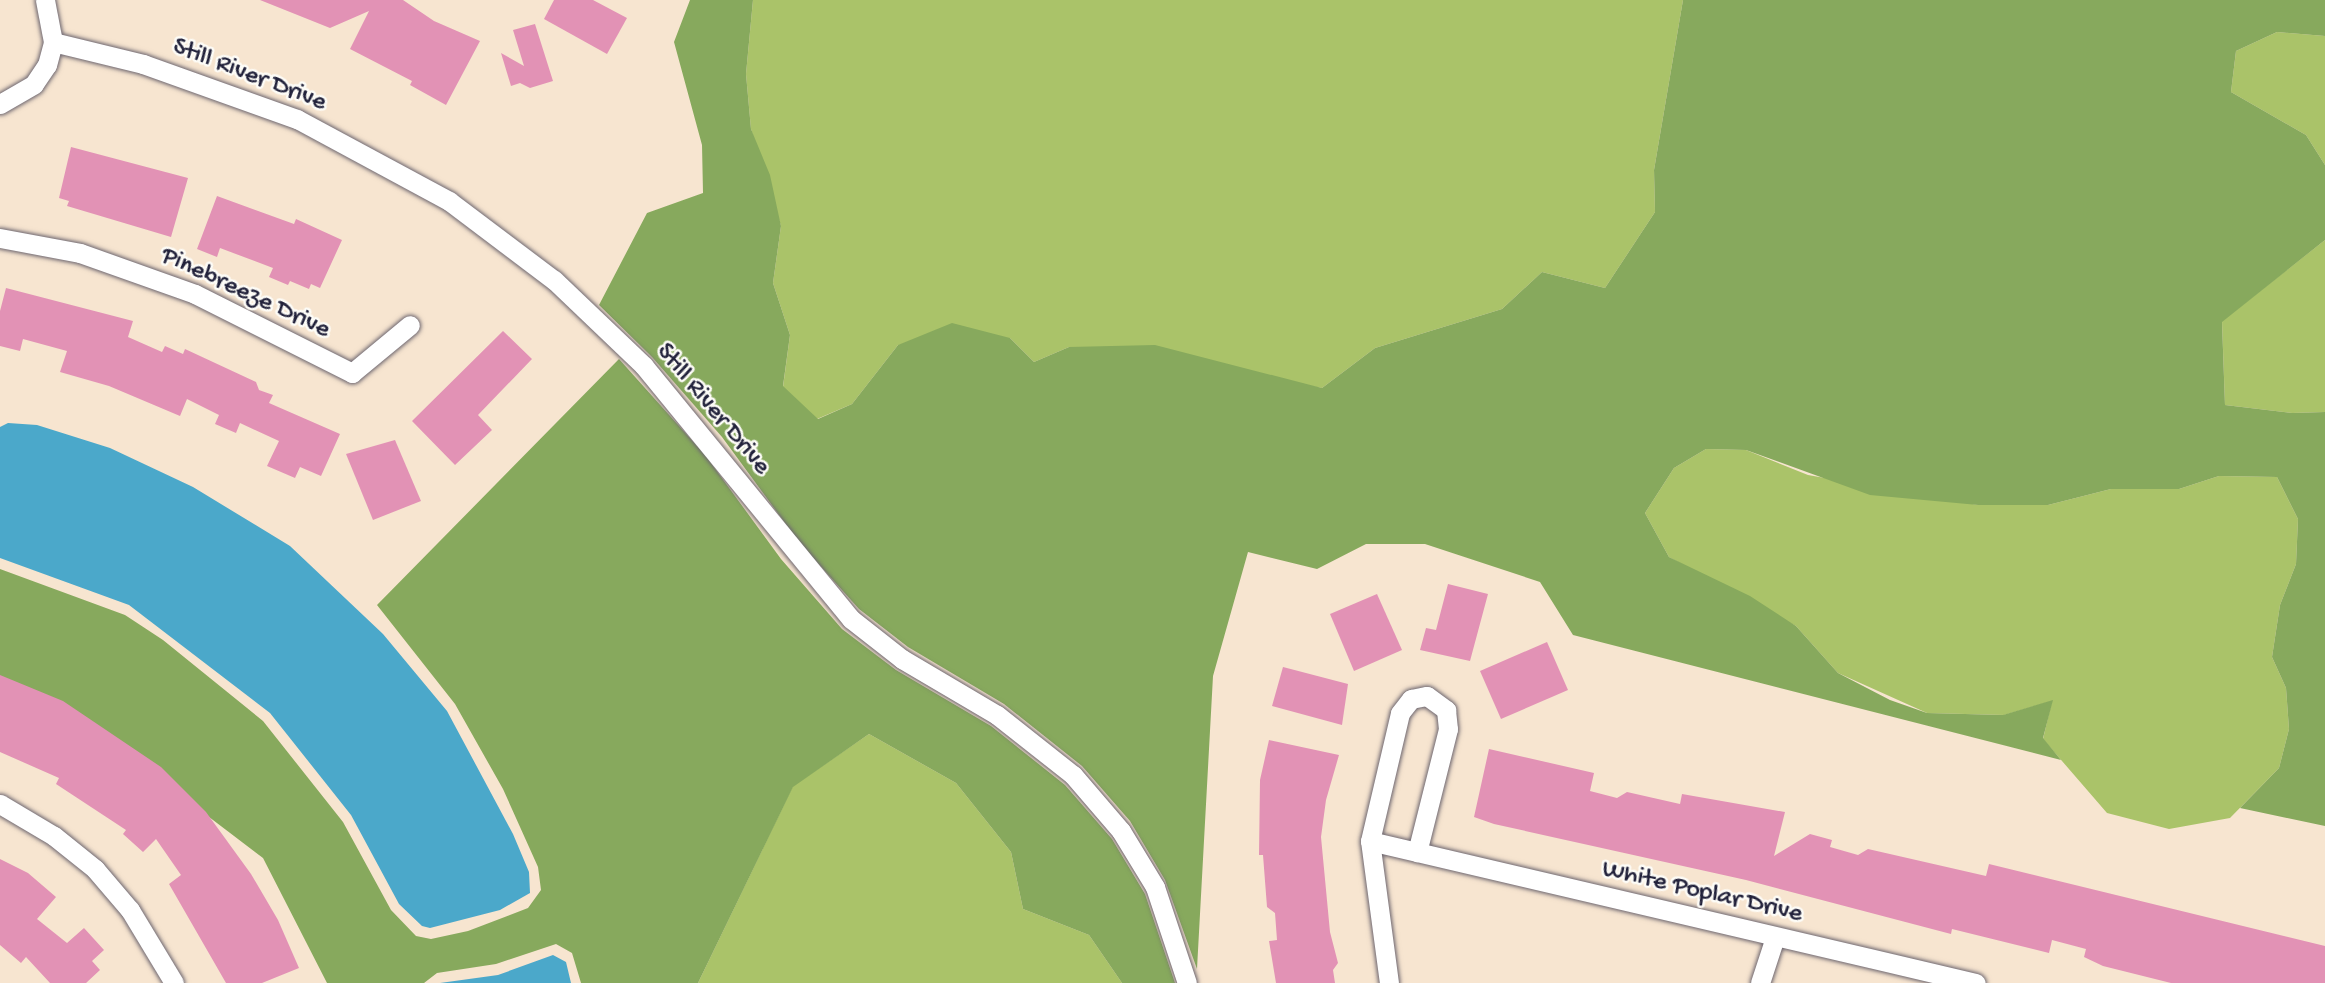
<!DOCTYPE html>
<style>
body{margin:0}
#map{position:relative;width:2325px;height:983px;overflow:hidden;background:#f7e5d0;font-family:"Gochi Hand",sans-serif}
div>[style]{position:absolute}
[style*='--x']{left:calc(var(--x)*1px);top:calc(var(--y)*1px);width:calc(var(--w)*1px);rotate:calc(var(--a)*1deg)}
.green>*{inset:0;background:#aac369}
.forest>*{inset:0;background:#87a95d}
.water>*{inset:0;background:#4ba8ca}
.building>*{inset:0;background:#e292b5}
.roads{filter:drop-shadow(0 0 2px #6d666f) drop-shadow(0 0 2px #6d666f)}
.minor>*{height:19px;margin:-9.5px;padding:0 9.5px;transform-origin:9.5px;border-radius:9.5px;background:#fff}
span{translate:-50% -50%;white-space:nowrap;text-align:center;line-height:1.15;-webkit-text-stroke:5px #fdfcf7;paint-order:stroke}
.street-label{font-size:26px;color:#22223b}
</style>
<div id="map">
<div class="green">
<div style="clip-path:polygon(753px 0,1683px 0,1654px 170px,1655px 212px,1605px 288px,1542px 272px,1502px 309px,1375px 348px,1322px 388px,1069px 347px,1034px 362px,1010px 338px,898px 345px,852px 404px,817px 419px,783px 387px,790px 335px,773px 283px,781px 226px,751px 129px,746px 74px)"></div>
<div style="clip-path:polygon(2277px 32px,2325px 36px,2325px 165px,2306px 135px,2231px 92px,2236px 51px)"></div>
<div style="clip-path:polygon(2325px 240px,2325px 412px,2292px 413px,2225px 405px,2222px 321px)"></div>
<div style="clip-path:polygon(1706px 449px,1746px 450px,1808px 475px,1978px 505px,2048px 505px,2111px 489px,2179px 489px,2219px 476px,2277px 477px,2298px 519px,2296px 564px,2280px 605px,2272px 657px,2286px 688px,2289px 729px,2279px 768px,2230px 818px,2169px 829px,2107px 813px,2043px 739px,2052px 701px,2004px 715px,1927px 713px,1838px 673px,1796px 626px,1669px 557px,1645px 513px,1674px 468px)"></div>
<div style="clip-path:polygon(869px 734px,956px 783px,1011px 852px,1023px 909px,1089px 935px,1122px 983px,698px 983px,793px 786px)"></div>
</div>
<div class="forest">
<div style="clip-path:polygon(690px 0,753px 0,746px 74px,751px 129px,770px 175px,781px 226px,773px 283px,790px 335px,783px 386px,818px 419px,852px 404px,898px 345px,952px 323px,1010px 338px,1034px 362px,1069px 347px,1155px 345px,1322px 388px,1375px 348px,1502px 309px,1542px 272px,1605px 288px,1655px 212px,1654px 170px,1683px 0,2325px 0,2325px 36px,2277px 32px,2236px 51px,2231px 92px,2306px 135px,2325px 165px,2325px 240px,2222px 322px,2225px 405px,2292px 413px,2325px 412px,2325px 826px,2240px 808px,2279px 768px,2289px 729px,2286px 688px,2272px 657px,2280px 605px,2296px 564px,2298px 519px,2277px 477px,2219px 476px,2179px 489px,2111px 489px,2048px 505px,1978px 505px,1870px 495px,1746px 450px,1706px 449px,1674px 468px,1645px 513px,1669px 557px,1750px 596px,1796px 626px,1838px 673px,1890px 700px,1927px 713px,2003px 715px,2053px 700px,2043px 738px,2061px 760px,1573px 635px,1540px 582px,1425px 544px,1366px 544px,1317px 569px,1248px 552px,1213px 676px,1197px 969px,1165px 880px,1130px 821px,1082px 766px,1004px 704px,908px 647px,859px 609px,799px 542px,722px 437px,652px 357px,599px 305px,647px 213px,703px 193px,702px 145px,674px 42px)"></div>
<div style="clip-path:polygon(619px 359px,705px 455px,781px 559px,842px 629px,896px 670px,991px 726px,1065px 785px,1112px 839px,1145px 894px,1175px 983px,1122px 983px,1089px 935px,1023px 909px,1011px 852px,956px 783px,869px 734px,793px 787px,698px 983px,581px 983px,572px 953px,556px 944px,496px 964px,437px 973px,424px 983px,327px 983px,263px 858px,125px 753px,0 690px,0 569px,125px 615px,163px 640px,263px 721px,343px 822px,391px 910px,416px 936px,431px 939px,468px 931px,528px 908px,541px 890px,538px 867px,503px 789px,455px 704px,377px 605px)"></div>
</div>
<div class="water">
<div style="clip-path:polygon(8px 423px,37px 425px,110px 448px,193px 487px,290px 546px,383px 634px,447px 711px,513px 834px,529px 872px,530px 893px,500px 910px,430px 928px,422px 926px,399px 904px,351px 815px,270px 713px,129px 605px,0 558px,0 427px)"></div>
<div style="clip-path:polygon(553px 955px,566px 962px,571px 983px,440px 983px,498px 975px)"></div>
</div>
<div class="building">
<div style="clip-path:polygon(260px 0,403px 0,434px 21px,480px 41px,446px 105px,410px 85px,412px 81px,350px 49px,369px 11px,330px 28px)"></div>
<div style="clip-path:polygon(554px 0,593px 0,627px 18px,607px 54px,544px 19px)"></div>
<div style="clip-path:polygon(535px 24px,553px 81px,530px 88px,520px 83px,511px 86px,501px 53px,524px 66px,513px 30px)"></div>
<div style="clip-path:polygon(71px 147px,188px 178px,171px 237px,67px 206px,69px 201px,59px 198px)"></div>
<div style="clip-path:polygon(217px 196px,294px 224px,296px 219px,342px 240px,320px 288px,311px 284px,309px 289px,290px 281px,288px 285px,269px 277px,273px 268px,220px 248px,217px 257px,197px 249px)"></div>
<div style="clip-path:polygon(6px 288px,133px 321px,128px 337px,162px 352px,165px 346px,183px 354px,185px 349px,256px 382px,259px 390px,273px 395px,269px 403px,340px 434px,321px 476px,300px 467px,295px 478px,267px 466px,279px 441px,240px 423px,236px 433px,215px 424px,219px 415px,187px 399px,180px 416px,109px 386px,60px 372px,67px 351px,23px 339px,20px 351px,0 346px,0 311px)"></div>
<div style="clip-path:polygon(503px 331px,532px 359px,478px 415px,492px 430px,455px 465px,412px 421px)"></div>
<div style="clip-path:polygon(395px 440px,421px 501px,373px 520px,346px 454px)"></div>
<div style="clip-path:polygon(1448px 584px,1488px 594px,1470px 661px,1420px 650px,1426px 628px,1436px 630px)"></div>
<div style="clip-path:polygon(1377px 594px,1402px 650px,1354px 671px,1330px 614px)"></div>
<div style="clip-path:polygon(1547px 642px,1568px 690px,1501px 719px,1480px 671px)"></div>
<div style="clip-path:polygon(1283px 667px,1348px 684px,1342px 725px,1272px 706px)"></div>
<div style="clip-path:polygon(0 675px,63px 701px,161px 767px,206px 812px,251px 874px,278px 920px,299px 968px,262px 983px,226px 983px,169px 884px,181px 875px,156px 839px,143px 852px,123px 834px,126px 830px,56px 784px,59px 778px,0 752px)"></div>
<div style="clip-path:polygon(1269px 740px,1339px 755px,1326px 800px,1321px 837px,1330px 932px,1338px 963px,1333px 970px,1335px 983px,1276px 983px,1269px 941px,1277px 940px,1275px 913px,1267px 907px,1263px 855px,1259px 855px,1260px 780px)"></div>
<div style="clip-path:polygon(1489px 749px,1594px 773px,1590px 791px,1617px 798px,1627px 792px,1680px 804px,1682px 794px,1785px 812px,1774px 856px,1810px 834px,1832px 840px,1830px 847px,1858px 855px,1868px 849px,1986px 876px,1989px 864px,2325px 946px,2325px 983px,2171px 983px,2103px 966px,2084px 957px,2086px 949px,2052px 940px,2049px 953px,1952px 929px,1951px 934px,1746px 880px,1494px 824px,1474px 817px)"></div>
<div style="clip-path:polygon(0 859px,28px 873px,56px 897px,37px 919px,67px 943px,84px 928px,104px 950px,92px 961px,100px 970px,86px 983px,50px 983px,26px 957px,21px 963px,0 945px)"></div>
</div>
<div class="roads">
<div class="minor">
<div style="--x:53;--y:42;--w:93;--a:13.7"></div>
<div style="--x:143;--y:64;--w:164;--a:19.7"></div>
<div style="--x:297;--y:119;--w:173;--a:28.3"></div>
<div style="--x:449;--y:201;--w:131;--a:37"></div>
<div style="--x:554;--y:280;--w:124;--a:43.7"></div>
<div style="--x:644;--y:366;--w:327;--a:50.7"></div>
<div style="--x:851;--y:619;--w:65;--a:38.1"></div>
<div style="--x:902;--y:659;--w:110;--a:30.5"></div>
<div style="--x:997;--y:715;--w:97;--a:38.3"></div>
<div style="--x:1073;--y:775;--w:74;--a:49.4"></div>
<div style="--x:1121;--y:831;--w:66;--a:58.7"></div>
<div style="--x:1155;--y:887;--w:101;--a:71.6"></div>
<div style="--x:0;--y:104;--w:39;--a:-30"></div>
<div style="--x:34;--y:84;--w:23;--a:-56"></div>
<div style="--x:47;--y:65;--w:24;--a:-75"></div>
<div style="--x:53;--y:42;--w:43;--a:-100.8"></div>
<div style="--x:0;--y:238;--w:81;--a:10.6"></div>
<div style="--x:80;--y:253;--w:122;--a:19.6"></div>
<div style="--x:195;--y:294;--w:176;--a:26.7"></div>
<div style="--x:352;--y:373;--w:75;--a:-39.6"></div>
<div style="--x:0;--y:804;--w:63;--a:30.7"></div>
<div style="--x:54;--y:836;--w:53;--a:38.8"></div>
<div style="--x:95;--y:869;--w:54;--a:49.5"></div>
<div style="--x:130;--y:910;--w:85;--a:58.9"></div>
<div style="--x:1370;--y:841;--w:622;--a:13.19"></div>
<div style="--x:1389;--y:983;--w:143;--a:-97.6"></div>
<div style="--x:1370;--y:841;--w:131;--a:-76.8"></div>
<div style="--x:1400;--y:713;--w:18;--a:-52"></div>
<div style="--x:1411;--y:699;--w:16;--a:-11"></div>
<div style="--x:1427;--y:696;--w:24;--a:36"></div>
<div style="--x:1446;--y:710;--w:19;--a:84"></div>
<div style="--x:1448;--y:729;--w:127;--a:104.1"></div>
<div style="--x:1760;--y:983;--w:48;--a:-71.9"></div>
</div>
</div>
<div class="street-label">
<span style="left:249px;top:76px;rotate:21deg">Still River Drive</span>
<span style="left:245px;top:294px;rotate:25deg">Pinebreeze Drive</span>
<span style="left:712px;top:410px;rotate:50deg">Still River Drive</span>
<span style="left:1702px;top:893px;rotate:13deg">White Poplar Drive</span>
</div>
</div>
